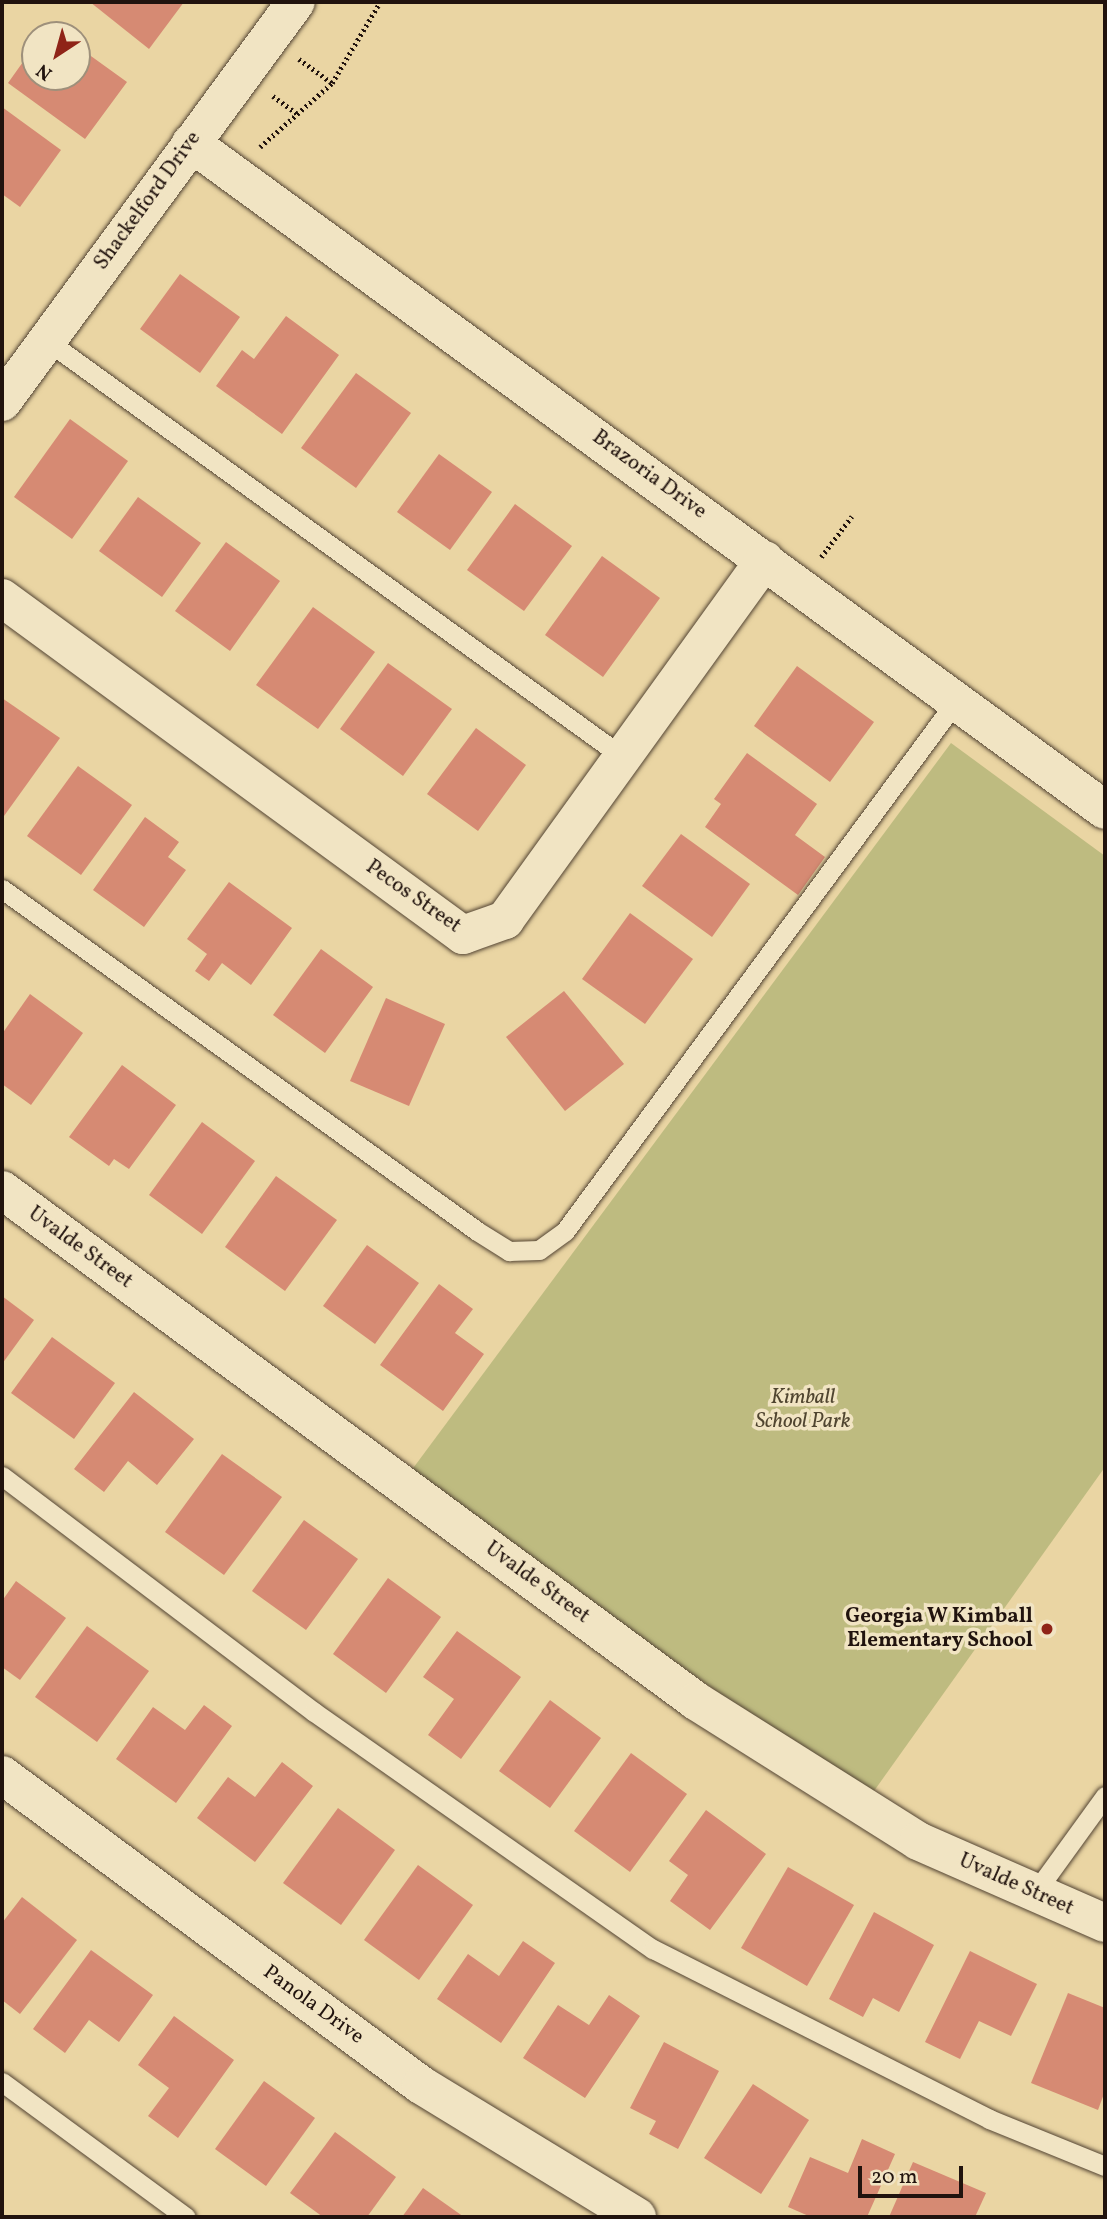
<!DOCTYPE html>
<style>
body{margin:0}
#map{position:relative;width:1107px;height:2219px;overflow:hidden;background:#ead5a3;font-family:Vollkorn,serif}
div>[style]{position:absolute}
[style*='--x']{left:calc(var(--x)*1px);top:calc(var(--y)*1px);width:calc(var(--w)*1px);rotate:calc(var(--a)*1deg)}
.green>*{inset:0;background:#bebb80}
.building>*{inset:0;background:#d68a73}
.path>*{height:4.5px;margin-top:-2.25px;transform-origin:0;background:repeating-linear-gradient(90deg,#21130e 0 2px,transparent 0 5.5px)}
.roads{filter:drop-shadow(0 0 2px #534433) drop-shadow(0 0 2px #534433)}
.lane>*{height:19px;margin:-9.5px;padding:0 9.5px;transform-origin:9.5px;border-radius:9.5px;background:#f1e4c3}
.street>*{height:38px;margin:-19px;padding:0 19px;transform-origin:19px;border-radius:19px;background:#f1e4c3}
.dots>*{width:19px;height:19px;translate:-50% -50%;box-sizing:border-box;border:4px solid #f1e4c3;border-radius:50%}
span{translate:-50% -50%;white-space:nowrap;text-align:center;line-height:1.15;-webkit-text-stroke:7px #f1e4c3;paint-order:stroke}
.street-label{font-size:21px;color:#21130e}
.park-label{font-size:21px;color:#504530;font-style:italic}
.poi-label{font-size:21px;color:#21130e;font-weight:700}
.right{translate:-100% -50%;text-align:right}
.frame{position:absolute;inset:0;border:4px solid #21130e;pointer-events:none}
.north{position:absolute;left:21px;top:21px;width:70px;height:70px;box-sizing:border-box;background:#f1e4c3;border:2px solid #9e907b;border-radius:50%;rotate:216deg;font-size:19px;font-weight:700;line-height:28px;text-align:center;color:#21130e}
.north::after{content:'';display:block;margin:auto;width:24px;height:32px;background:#8f2418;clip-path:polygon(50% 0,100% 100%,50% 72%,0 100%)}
.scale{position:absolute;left:858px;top:2166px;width:105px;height:32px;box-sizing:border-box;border:4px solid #21130e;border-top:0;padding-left:9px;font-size:21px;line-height:24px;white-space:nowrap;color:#21130e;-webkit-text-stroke:5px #f1e4c3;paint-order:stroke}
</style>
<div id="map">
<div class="green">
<div style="clip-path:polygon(951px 743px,1105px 856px,1105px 1467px,874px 1791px,727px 1699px,411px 1471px)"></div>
</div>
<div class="building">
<div style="clip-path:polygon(90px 2px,184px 2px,149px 49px)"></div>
<div style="clip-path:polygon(35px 45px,35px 77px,77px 77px,77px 46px,127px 82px,85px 139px,8px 83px)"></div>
<div style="clip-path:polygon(2px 107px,61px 150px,20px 207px,2px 194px)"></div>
<div style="clip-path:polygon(180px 274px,240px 317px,200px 373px,140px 329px)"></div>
<div style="clip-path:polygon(286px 316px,339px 355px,282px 434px,216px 386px,242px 350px,254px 359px)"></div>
<div style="clip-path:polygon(356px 373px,411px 413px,356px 488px,301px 448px)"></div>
<div style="clip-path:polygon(70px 419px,128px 461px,72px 539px,14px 497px)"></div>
<div style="clip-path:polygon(439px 454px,492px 492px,450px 550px,397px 512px)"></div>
<div style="clip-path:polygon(138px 497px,201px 543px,162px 597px,99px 551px)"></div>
<div style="clip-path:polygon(515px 504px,572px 546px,524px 611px,467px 570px)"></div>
<div style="clip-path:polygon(226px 542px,280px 581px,230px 651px,175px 611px)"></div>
<div style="clip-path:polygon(602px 556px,660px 598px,603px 677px,545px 635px)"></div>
<div style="clip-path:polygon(313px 607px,375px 652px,318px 729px,256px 685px)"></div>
<div style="clip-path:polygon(388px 663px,452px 709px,403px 776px,340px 729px)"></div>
<div style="clip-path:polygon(797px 666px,874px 722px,830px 782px,754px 726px)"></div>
<div style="clip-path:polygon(2px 698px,60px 738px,4px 816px,2px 815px)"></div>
<div style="clip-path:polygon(476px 728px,526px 765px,478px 831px,427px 794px)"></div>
<div style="clip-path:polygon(747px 753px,817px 804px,795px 835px,825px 857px,798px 895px,705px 827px,721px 804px,714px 799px)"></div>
<div style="clip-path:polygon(78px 766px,132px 805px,81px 875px,27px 836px)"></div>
<div style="clip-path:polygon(145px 817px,179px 842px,168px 857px,186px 870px,144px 927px,93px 890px)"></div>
<div style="clip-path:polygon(681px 834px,750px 884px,712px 937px,642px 886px)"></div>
<div style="clip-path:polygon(229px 882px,292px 928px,251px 985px,222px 963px,209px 981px,195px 971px,207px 954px,187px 939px)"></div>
<div style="clip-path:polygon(630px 913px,693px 959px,645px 1024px,582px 979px)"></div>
<div style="clip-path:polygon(321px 949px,373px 987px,325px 1053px,273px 1015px)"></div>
<div style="clip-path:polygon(564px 991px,624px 1064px,565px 1111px,506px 1037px)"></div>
<div style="clip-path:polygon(30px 994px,83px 1033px,31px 1105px,2px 1084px,2px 1034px)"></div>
<div style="clip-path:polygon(386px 998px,445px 1024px,409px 1106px,350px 1081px)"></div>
<div style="clip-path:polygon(122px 1065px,176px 1105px,129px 1169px,114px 1159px,109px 1166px,69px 1137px)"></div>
<div style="clip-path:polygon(202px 1122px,255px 1161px,202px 1234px,149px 1195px)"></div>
<div style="clip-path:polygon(276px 1176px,337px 1220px,285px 1291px,225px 1247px)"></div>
<div style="clip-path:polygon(367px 1245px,419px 1283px,375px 1344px,323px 1306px)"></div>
<div style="clip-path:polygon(439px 1284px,473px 1309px,455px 1333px,484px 1354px,443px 1411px,380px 1365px)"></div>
<div style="clip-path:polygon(2px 1296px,34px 1320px,2px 1364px)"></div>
<div style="clip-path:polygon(52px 1337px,115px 1383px,74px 1439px,11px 1393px)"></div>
<div style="clip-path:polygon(134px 1392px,194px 1439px,157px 1485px,128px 1461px,104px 1492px,74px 1469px)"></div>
<div style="clip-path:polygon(222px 1454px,282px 1497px,224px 1575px,165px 1532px)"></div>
<div style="clip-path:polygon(304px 1520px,358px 1559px,306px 1630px,252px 1591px)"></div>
<div style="clip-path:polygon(388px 1578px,441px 1617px,386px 1693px,333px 1654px)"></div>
<div style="clip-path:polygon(16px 1581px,66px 1618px,20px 1680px,2px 1667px,2px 1601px)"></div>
<div style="clip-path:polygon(87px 1626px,149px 1671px,97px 1742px,35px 1697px)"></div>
<div style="clip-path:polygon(457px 1631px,521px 1677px,461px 1759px,428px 1735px,454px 1699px,423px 1677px)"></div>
<div style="clip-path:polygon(550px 1700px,601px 1738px,550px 1808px,499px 1771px)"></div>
<div style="clip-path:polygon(204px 1705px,232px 1726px,176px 1803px,116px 1759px,153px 1707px,185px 1730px)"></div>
<div style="clip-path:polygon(631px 1753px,687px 1794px,630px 1872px,574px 1831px)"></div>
<div style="clip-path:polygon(282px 1762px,313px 1786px,255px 1862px,197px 1818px,228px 1777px,255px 1797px)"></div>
<div style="clip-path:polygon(338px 1808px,395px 1850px,341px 1925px,283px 1883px)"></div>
<div style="clip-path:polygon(706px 1810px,766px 1854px,710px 1930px,670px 1901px,688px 1875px,669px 1861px)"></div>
<div style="clip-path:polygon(418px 1865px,473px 1905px,419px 1980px,364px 1940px)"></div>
<div style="clip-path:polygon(788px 1867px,854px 1905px,807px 1986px,741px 1948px)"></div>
<div style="clip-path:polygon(22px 1897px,77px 1940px,20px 2014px,2px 2000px,2px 1923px)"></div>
<div style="clip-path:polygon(874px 1912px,934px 1945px,899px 2012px,873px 1998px,863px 2017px,829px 1999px)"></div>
<div style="clip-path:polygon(523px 1941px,555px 1963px,501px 2043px,437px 1999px,468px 1954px,499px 1976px)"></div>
<div style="clip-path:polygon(91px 1950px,153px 1995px,119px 2042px,89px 2020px,65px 2053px,33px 2029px)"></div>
<div style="clip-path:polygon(970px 1951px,1037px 1984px,1011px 2036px,979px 2021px,960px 2059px,925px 2042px)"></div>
<div style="clip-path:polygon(1068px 1993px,1105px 2008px,1105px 2091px,1098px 2110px,1031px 2083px)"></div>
<div style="clip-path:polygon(609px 1995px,640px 2016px,585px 2098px,523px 2058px,558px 2005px,589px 2025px)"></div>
<div style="clip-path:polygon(174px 2016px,234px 2060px,178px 2138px,148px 2116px,169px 2088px,138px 2065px)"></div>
<div style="clip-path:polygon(664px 2042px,719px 2071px,678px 2149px,649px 2134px,656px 2121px,630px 2108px)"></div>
<div style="clip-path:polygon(264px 2081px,315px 2118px,266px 2186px,215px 2149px)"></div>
<div style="clip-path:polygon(753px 2084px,809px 2120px,761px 2194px,704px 2158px)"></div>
<div style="clip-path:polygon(335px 2132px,396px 2177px,367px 2217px,323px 2217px,290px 2193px)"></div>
<div style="clip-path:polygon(862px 2139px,895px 2154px,867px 2217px,811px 2217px,788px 2207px,810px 2157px,848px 2173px)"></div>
<div style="clip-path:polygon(913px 2162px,986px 2193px,975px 2217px,889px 2217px)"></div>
<div style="clip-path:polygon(423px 2188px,464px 2217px,402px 2217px)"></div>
</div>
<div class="path">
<div style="--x:299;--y:59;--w:41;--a:36"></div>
<div style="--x:273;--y:96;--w:31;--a:36"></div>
<div style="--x:260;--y:147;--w:96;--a:-41.6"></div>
<div style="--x:332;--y:83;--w:94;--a:-59.3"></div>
<div style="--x:821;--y:557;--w:51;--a:-52.9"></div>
</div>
<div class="roads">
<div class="lane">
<div style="--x:46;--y:340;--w:712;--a:35.86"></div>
<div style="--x:2;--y:889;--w:585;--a:35.75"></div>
<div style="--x:477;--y:1231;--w:38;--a:32"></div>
<div style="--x:509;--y:1251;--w:30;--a:-2"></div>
<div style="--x:539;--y:1250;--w:32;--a:-36"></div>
<div style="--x:565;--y:1231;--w:659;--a:-53.58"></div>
<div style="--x:2;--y:1476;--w:391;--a:37.1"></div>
<div style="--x:314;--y:1712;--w:414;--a:35"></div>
<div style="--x:653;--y:1949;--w:377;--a:26.8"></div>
<div style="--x:989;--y:2119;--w:125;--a:22.1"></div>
<div style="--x:1034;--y:1894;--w:121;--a:-54.1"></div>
<div style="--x:2;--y:2082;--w:228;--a:36.3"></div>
</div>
<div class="street">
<div style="--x:191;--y:143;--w:1131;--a:36.12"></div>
<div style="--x:2;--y:402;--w:496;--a:-53.7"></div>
<div style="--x:2;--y:598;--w:571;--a:36.17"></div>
<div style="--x:463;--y:935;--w:45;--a:-19.7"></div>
<div style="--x:505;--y:920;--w:444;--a:-54.2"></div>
<div style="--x:2;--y:1190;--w:862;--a:36.36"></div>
<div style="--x:696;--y:1701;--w:262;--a:32.2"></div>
<div style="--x:918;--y:1841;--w:204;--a:23.7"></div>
<div style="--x:2;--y:1775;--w:521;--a:36.5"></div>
<div style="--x:421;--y:2085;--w:253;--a:31.4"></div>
</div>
</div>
<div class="dots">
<div style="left:1047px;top:1629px;background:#8f2418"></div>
</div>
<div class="street-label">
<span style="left:148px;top:201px;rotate:-54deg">Shackelford Drive</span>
<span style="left:649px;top:475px;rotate:36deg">Brazoria Drive</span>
<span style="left:413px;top:897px;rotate:35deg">Pecos Street</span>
<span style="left:80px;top:1248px;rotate:36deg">Uvalde Street</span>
<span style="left:537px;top:1583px;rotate:36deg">Uvalde Street</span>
<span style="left:1016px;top:1885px;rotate:24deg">Uvalde Street</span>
<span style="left:313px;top:2005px;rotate:36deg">Panola Drive</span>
</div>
<div class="park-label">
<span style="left:803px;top:1410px">Kimball<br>School Park</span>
</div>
<div class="poi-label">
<span class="right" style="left:1033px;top:1629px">Georgia W Kimball<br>Elementary School</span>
</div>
<div class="frame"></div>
<div class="north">N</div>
<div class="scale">20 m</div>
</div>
